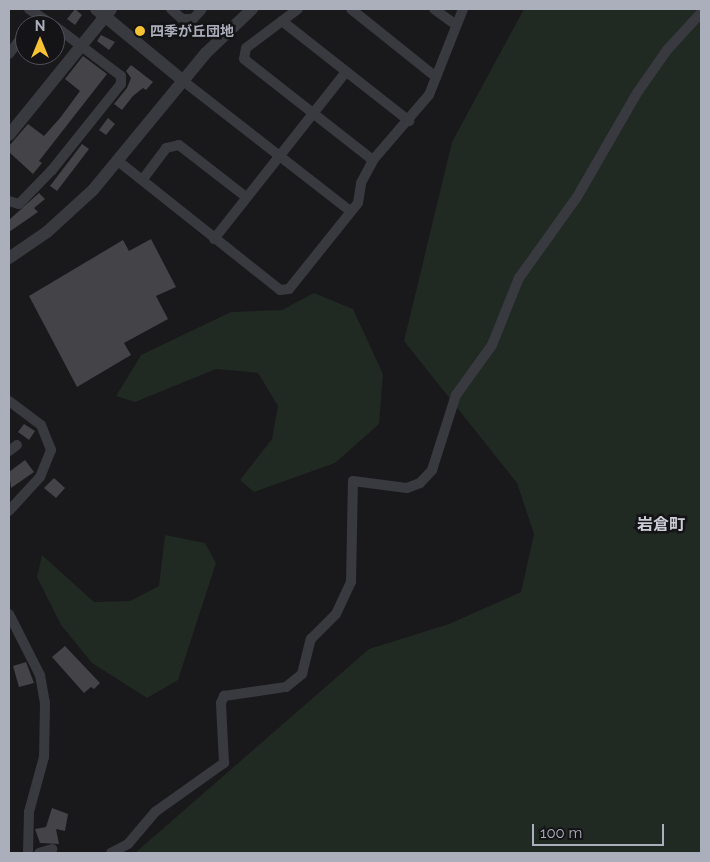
<!DOCTYPE html>
<meta charset="utf-8">
<style>
body{margin:0}
#map{position:relative;width:710px;height:862px;overflow:hidden;background:#19181b;font-family:Raleway,"Noto Sans JP",sans-serif}
div>[style]{position:absolute}
[style*='--x']{left:calc(var(--x)*1px);top:calc(var(--y)*1px);width:calc(var(--w)*1px);rotate:calc(var(--a)*1deg)}
.green>*{inset:0;background:#202922}
.building>*{inset:0;background:#434348}
.minor>*{height:10px;margin:-5px;padding:0 5px;transform-origin:5px;border-radius:5px;background:#393a40}
.tertiary>*{height:12px;margin:-6px;padding:0 6px;transform-origin:6px;border-radius:6px;background:#393a40}
.dots>*{width:14px;height:14px;translate:-50% -50%;box-sizing:border-box;border:2px solid #141316;border-radius:50%}
span{translate:-50% -50%;white-space:nowrap;text-align:center;line-height:1.15;-webkit-text-stroke:5px #141316;paint-order:stroke}
.poi-label{font-size:14px;color:#abaebb;font-weight:700}
.left{translate:0 -50%;text-align:left}
.quarter-label{font-size:16px;color:#ccced7;font-weight:700}
.frame{position:absolute;inset:0;border:10px solid #abaebb;pointer-events:none}
.north{position:absolute;left:15px;top:15px;width:50px;height:50px;box-sizing:border-box;background:#141316;border:1px solid #505158;border-radius:50%;rotate:0deg;font-size:14px;font-weight:700;line-height:20px;text-align:center;color:#abaebb}
.north::after{content:'';display:block;margin:auto;width:18px;height:22px;background:#f7c334;clip-path:polygon(50% 0,100% 100%,50% 72%,0 100%)}
.scale{position:absolute;left:532px;top:824px;width:132px;height:22px;box-sizing:border-box;border:2px solid #abaebb;border-top:0;padding-left:6px;font-size:15px;line-height:18px;white-space:nowrap;color:#abaebb;-webkit-text-stroke:4px #141316;paint-order:stroke}
</style>
<div id="map">
<div class="green">
<div style="clip-path:polygon(524px 9px,701px 9px,701px 853px,135px 853px,369px 649px,449px 624px,521px 592px,534px 534px,517px 483px,404px 341px,452px 142px)"></div>
<div style="clip-path:polygon(314px 293px,353px 309px,383px 374px,379px 424px,335px 463px,254px 492px,240px 480px,272px 439px,278px 406px,258px 373px,216px 369px,135px 402px,116px 396px,141px 355px,231px 312px,282px 310px)"></div>
<div style="clip-path:polygon(165px 535px,205px 543px,216px 563px,178px 680px,147px 698px,92px 663px,61px 625px,37px 577px,42px 555px,94px 602px,130px 601px,159px 586px)"></div>
</div>
<div class="building">
<div style="clip-path:polygon(75px 9px,82px 15px,75px 25px,67px 19px)"></div>
<div style="clip-path:polygon(101px 35px,115px 42px,109px 50px,97px 41px)"></div>
<div style="clip-path:polygon(83px 56px,107px 74px,39px 161px,42px 163px,33px 174px,9px 152px,9px 146px,28px 124px,44px 136px,60px 118px,80px 91px,65px 79px)"></div>
<div style="clip-path:polygon(131px 65px,153px 82px,146px 90px,143px 88px,133px 96px,122px 110px,114px 104px,127px 88px,131px 78px,126px 71px)"></div>
<div style="clip-path:polygon(108px 118px,115px 124px,106px 135px,99px 130px)"></div>
<div style="clip-path:polygon(82px 144px,89px 149px,57px 191px,50px 186px)"></div>
<div style="clip-path:polygon(39px 193px,45px 199px,34px 208px,38px 212px,9px 232px,9px 220px)"></div>
<div style="clip-path:polygon(151px 239px,176px 287px,156px 296px,168px 319px,124px 343px,131px 355px,77px 387px,29px 296px,123px 240px,129px 251px)"></div>
<div style="clip-path:polygon(24px 424px,35px 431px,29px 440px,18px 432px)"></div>
<div style="clip-path:polygon(25px 460px,34px 472px,11px 488px,9px 472px)"></div>
<div style="clip-path:polygon(54px 478px,65px 488px,56px 498px,44px 488px)"></div>
<div style="clip-path:polygon(65px 646px,100px 683px,94px 689px,91px 687px,84px 693px,52px 657px)"></div>
<div style="clip-path:polygon(26px 662px,34px 683px,19px 687px,13px 666px)"></div>
<div style="clip-path:polygon(52px 808px,68px 814px,65px 831px,56px 829px,59px 844px,40px 843px,35px 829px,46px 827px)"></div>
</div>
<div class="minor">
<div style="--x:29;--y:9;--w:29;--a:34"></div>
<div style="--x:171;--y:9;--w:15;--a:42"></div>
<div style="--x:182;--y:19;--w:11;--a:0"></div>
<div style="--x:193;--y:19;--w:13;--a:-48"></div>
<div style="--x:298;--y:9;--w:65;--a:143.1"></div>
<div style="--x:246;--y:48;--w:11;--a:100"></div>
<div style="--x:244;--y:59;--w:164;--a:38.1"></div>
<div style="--x:351;--y:9;--w:109;--a:38.7"></div>
<div style="--x:434;--y:9;--w:27;--a:36"></div>
<div style="--x:282;--y:21;--w:162;--a:38.2"></div>
<div style="--x:31;--y:25;--w:12;--a:-48"></div>
<div style="--x:9;--y:54;--w:26;--a:-53"></div>
<div style="--x:182;--y:80;--w:213;--a:37.9"></div>
<div style="--x:118;--y:161;--w:207;--a:38.5"></div>
<div style="--x:280;--y:290;--w:9;--a:-6"></div>
<div style="--x:289;--y:289;--w:110;--a:-51.3"></div>
<div style="--x:358;--y:203;--w:20;--a:-81"></div>
<div style="--x:361;--y:183;--w:26;--a:-62"></div>
<div style="--x:373;--y:160;--w:86;--a:-49.3"></div>
<div style="--x:429;--y:95;--w:92;--a:-68.4"></div>
<div style="--x:143;--y:179;--w:39;--a:-53"></div>
<div style="--x:166;--y:148;--w:13;--a:-13"></div>
<div style="--x:179;--y:145;--w:85;--a:37.8"></div>
<div style="--x:9;--y:201;--w:10;--a:17"></div>
<div style="--x:19;--y:204;--w:47;--a:-45.9"></div>
<div style="--x:52;--y:170;--w:110;--a:-51.3"></div>
<div style="--x:121;--y:84;--w:8;--a:-90"></div>
<div style="--x:121;--y:76;--w:83;--a:-142.9"></div>
<div style="--x:214;--y:239;--w:211;--a:-51.7"></div>
<div style="--x:9;--y:401;--w:40;--a:37"></div>
<div style="--x:41;--y:425;--w:27;--a:68"></div>
<div style="--x:51;--y:450;--w:29;--a:112"></div>
<div style="--x:40;--y:477;--w:46;--a:132.4"></div>
<div style="--x:9;--y:451;--w:10;--a:-37"></div>
<div style="--x:9;--y:614;--w:68;--a:63.1"></div>
<div style="--x:40;--y:675;--w:27;--a:80"></div>
<div style="--x:45;--y:702;--w:55;--a:91"></div>
<div style="--x:44;--y:757;--w:57;--a:105.3"></div>
<div style="--x:29;--y:812;--w:41;--a:91.4"></div>
<div style="--x:39;--y:853;--w:14;--a:-17"></div>
<div style="--x:111;--y:853;--w:19;--a:-28"></div>
<div style="--x:128;--y:844;--w:42;--a:-49.8"></div>
<div style="--x:155;--y:812;--w:85;--a:-35.4"></div>
<div style="--x:224;--y:763;--w:60;--a:-92.9"></div>
<div style="--x:221;--y:703;--w:8;--a:-67"></div>
<div style="--x:224;--y:696;--w:63;--a:-8.3"></div>
<div style="--x:286;--y:687;--w:21;--a:-39"></div>
<div style="--x:302;--y:674;--w:36;--a:-76"></div>
<div style="--x:311;--y:639;--w:35;--a:-45"></div>
<div style="--x:336;--y:614;--w:35;--a:-65"></div>
<div style="--x:351;--y:582;--w:101;--a:-88.9"></div>
<div style="--x:353;--y:481;--w:54;--a:7.4"></div>
<div style="--x:407;--y:488;--w:14;--a:-21"></div>
<div style="--x:420;--y:483;--w:18;--a:-47"></div>
<div style="--x:432;--y:470;--w:79;--a:-72.3"></div>
<div style="--x:456;--y:395;--w:62;--a:-54.2"></div>
<div style="--x:492;--y:345;--w:72;--a:-68.1"></div>
<div style="--x:519;--y:278;--w:100;--a:-54.4"></div>
<div style="--x:577;--y:197;--w:120;--a:-60"></div>
<div style="--x:637;--y:93;--w:52;--a:-55.1"></div>
<div style="--x:667;--y:50;--w:50;--a:-47.4"></div>
</div>
<div class="tertiary">
<div style="--x:96;--y:9;--w:112;--a:39.5"></div>
<div style="--x:9;--y:135;--w:162;--a:-51"></div>
<div style="--x:9;--y:258;--w:46;--a:-34.4"></div>
<div style="--x:47;--y:232;--w:62;--a:-42.4"></div>
<div style="--x:93;--y:190;--w:178;--a:-50.5"></div>
<div style="--x:206;--y:53;--w:64;--a:-43.7"></div>
</div>
<div class="dots">
<div style="left:140px;top:31px;background:#f7c334"></div>
</div>
<div class="poi-label">
<span class="left" style="left:150px;top:31px">四季が丘団地</span>
</div>
<div class="quarter-label">
<span style="left:661px;top:525px">岩倉町</span>
</div>
<div class="frame"></div>
<div class="north">N</div>
<div class="scale">100 m</div>
</div>
